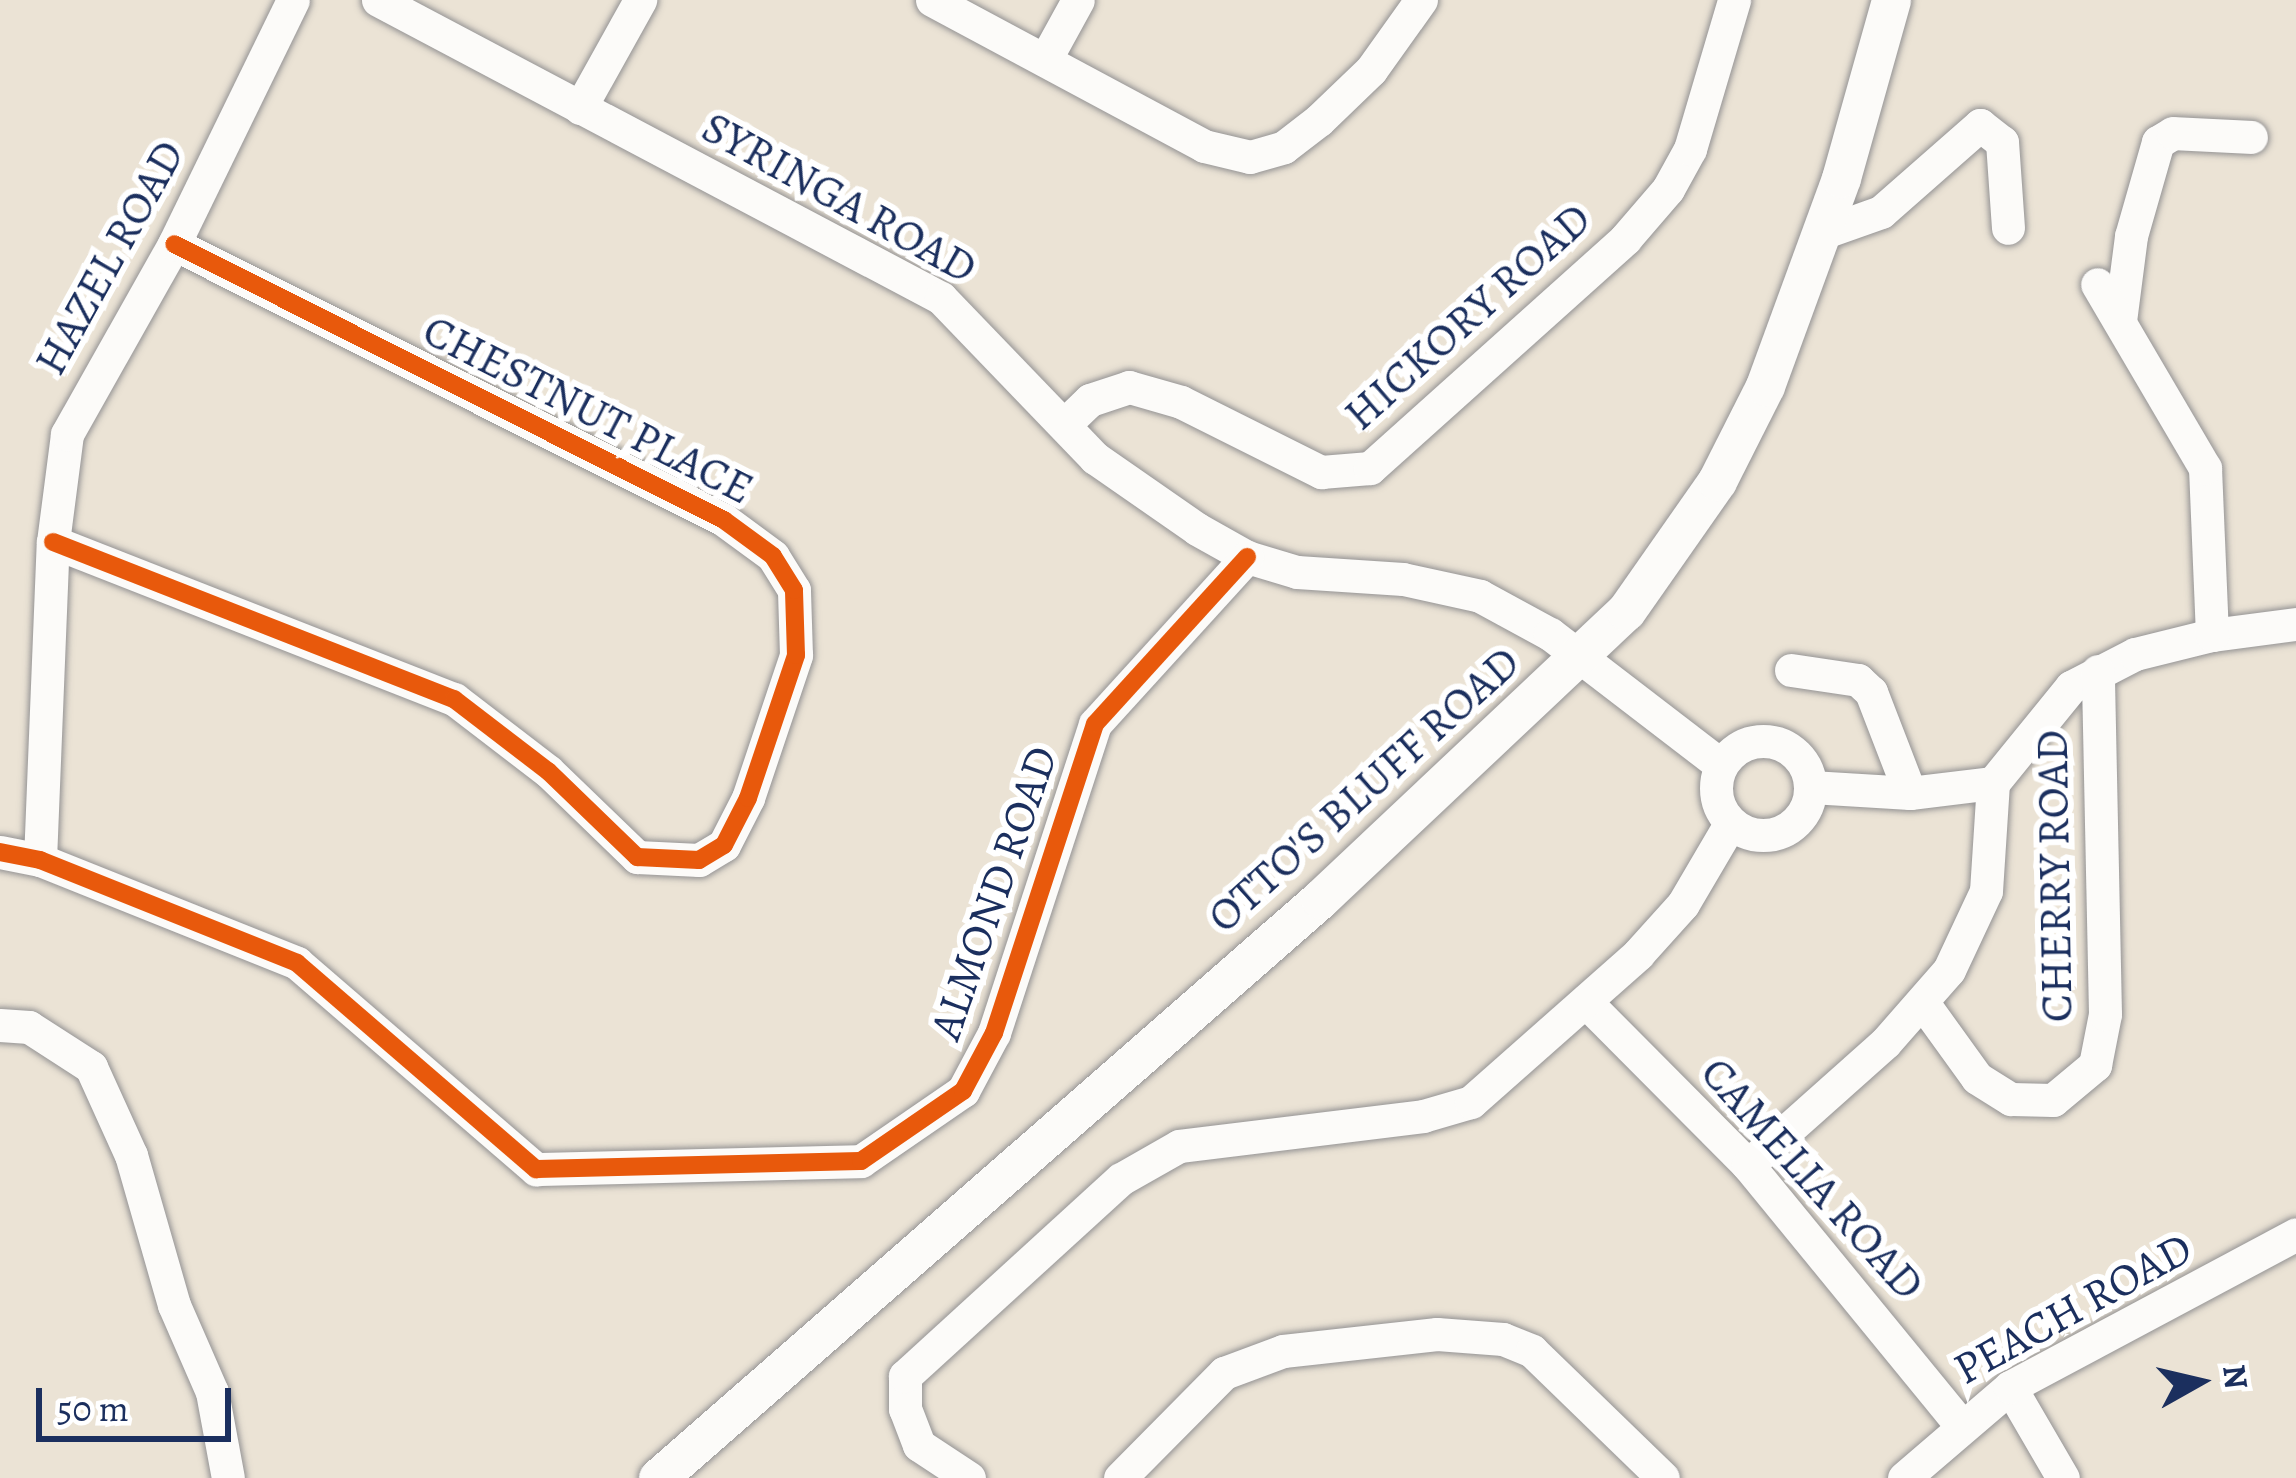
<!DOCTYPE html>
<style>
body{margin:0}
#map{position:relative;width:2296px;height:1478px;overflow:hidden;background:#ebe3d5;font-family:Alegreya,serif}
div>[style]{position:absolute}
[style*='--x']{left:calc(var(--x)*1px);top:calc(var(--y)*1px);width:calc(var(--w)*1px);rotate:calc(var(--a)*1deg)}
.roads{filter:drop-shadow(0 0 3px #949394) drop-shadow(0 0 3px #949394)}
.minor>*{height:33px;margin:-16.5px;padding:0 16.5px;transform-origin:16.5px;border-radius:16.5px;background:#fcfbf9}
.minor>.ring{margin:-16.5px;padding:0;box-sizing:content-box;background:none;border:33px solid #fcfbf9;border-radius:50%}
.major>*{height:39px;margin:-19.5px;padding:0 19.5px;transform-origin:19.5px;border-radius:19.5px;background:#fcfbf9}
.cycleway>*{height:18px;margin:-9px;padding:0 9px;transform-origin:9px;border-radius:9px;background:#e8590c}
span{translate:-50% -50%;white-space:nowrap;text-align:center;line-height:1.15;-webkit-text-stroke:12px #fff;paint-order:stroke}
.street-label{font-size:45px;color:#1b2f5e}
.north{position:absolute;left:2140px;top:1322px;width:120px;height:120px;-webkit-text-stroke:9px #fff;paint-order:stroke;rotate:82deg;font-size:33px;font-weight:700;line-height:48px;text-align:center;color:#1b2f5e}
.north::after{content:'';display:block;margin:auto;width:42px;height:54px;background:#1b2f5e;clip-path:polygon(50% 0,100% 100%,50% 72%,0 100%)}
.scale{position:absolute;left:36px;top:1388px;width:195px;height:54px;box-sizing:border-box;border:6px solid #1b2f5e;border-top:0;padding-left:15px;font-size:36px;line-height:42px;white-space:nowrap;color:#1b2f5e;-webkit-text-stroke:9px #fff;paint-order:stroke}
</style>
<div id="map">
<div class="roads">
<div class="minor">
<div style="--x:378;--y:0;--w:637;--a:27.89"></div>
<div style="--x:941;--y:298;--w:222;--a:46.1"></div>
<div style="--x:1095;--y:458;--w:124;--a:34.8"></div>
<div style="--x:1197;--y:529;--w:57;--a:29.2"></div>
<div style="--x:1247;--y:557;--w:52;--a:16.7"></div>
<div style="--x:1297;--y:572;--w:106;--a:3.8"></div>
<div style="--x:1403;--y:579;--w:79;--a:12.4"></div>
<div style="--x:1480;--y:596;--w:80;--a:28.5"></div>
<div style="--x:1550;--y:634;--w:215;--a:37.5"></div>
<div style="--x:932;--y:0;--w:309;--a:28.2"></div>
<div style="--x:1204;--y:146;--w:47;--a:13.4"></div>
<div style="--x:1250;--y:157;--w:35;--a:-16"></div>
<div style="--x:1284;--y:147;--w:44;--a:-37.6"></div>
<div style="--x:1319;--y:120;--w:72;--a:-43.9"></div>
<div style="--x:1371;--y:70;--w:86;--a:-54.5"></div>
<div style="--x:1045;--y:60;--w:68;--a:-61.2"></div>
<div style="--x:580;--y:108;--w:124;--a:-60.9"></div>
<div style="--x:1822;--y:233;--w:63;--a:-19.6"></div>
<div style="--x:1881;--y:212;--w:132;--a:-41.3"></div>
<div style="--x:1980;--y:125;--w:28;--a:38"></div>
<div style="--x:2002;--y:142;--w:86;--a:86"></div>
<div style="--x:2120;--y:321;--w:86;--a:-82.6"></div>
<div style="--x:2131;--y:236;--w:98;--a:-74"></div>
<div style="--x:2158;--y:142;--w:17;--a:-31"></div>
<div style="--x:2173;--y:133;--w:78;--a:2.9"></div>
<div style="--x:1066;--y:423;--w:33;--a:-44"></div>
<div style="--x:1090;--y:400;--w:41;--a:-18.4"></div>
<div style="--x:1129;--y:387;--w:54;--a:16.1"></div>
<div style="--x:1181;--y:402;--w:157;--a:26.6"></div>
<div style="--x:1321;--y:472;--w:49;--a:-4.7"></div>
<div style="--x:1370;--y:468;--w:343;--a:-41.9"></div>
<div style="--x:1625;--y:239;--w:66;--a:-49.3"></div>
<div style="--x:1668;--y:189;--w:46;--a:-61.2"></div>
<div style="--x:1690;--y:149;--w:155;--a:-73.5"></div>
<div style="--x:53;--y:542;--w:431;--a:21.4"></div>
<div style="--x:454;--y:699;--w:118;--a:37.5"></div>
<div style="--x:548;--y:771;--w:124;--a:44"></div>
<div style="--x:637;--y:857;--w:62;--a:2.8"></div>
<div style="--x:699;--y:860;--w:29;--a:-31"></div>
<div style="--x:724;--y:845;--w:53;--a:-62.9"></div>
<div style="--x:748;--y:798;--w:151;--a:-71.4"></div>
<div style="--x:796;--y:655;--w:65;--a:-91.8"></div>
<div style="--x:794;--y:590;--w:40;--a:-122"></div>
<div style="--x:773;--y:556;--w:61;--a:-143.7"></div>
<div style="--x:724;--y:520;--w:615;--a:-153.35"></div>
<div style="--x:2212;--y:635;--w:85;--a:-7.5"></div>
<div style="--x:1791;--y:670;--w:68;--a:8.5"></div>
<div style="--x:1858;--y:680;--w:18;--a:43"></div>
<div style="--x:1871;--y:692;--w:108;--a:68.9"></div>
<div class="ring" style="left:1716px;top:741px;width:61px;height:61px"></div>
<div style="--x:1811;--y:787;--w:99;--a:3.5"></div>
<div style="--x:1910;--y:793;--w:84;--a:-6.9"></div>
<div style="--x:1993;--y:783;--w:124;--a:-50.9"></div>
<div style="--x:2071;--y:687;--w:72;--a:-27.3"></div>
<div style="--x:2135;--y:654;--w:79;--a:-13.9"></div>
<div style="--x:2212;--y:635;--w:167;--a:-92.4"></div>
<div style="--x:2205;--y:468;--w:213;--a:-120.4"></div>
<div style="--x:0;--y:852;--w:41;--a:11.3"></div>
<div style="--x:40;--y:860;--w:277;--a:21.8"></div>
<div style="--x:297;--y:963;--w:316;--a:40.8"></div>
<div style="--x:536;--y:1169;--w:325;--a:-1.4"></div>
<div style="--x:861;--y:1161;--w:124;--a:-34.5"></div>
<div style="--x:963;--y:1091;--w:66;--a:-61.9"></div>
<div style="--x:994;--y:1033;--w:325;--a:-71.9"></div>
<div style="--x:1095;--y:724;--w:226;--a:-47.7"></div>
<div style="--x:40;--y:860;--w:318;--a:-87.7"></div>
<div style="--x:53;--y:542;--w:109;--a:-82.6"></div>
<div style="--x:67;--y:434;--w:218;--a:-60.6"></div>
<div style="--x:174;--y:244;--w:271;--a:-64"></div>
<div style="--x:1587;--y:1003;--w:228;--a:45.2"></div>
<div style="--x:1748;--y:1165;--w:335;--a:50.7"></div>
<div style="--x:1923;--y:1003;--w:92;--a:54.2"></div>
<div style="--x:1977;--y:1078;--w:40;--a:32"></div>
<div style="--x:2011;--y:1099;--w:42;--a:1.4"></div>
<div style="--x:2053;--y:1100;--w:55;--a:-39.8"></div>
<div style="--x:2095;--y:1065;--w:52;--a:-78.9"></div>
<div style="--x:2105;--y:1014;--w:343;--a:-91.2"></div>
<div style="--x:0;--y:1025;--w:29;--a:4"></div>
<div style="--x:29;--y:1027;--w:74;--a:32.8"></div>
<div style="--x:91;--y:1067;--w:97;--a:65.6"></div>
<div style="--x:131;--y:1155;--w:156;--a:74"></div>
<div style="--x:174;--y:1305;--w:95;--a:66.4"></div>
<div style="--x:212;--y:1392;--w:87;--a:79.5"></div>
<div style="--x:1748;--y:1165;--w:183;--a:-41.7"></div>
<div style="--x:1885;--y:1043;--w:97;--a:-48.8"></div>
<div style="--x:1949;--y:970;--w:87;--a:-64.9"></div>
<div style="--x:1986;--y:891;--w:108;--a:-86.3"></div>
<div style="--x:2010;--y:1387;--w:105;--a:59.8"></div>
<div style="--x:969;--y:1478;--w:60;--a:-146.6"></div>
<div style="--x:919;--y:1445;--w:39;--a:-111"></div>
<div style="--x:905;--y:1409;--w:33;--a:-90"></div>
<div style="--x:905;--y:1376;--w:292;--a:-42.4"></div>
<div style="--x:1121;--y:1179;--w:67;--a:-29.6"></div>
<div style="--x:1179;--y:1146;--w:246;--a:-7"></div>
<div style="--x:1423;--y:1116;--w:50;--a:-16.3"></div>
<div style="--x:1471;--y:1102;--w:223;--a:-41.5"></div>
<div style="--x:1638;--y:954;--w:67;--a:-48"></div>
<div style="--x:1683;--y:904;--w:93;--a:-59.6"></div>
<div style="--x:1120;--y:1478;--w:148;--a:-45.3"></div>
<div style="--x:1224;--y:1373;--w:63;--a:-20.4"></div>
<div style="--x:1283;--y:1351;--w:155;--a:-6.3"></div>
<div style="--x:1437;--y:1334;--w:66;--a:4.3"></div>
<div style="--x:1503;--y:1339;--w:31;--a:22"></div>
<div style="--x:1532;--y:1351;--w:182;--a:44.1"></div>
<div style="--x:1904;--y:1478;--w:140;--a:-40.6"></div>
<div style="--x:2010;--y:1387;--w:324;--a:-28.1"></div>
</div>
<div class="major">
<div style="--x:658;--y:1478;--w:879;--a:-41.17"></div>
<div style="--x:1320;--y:899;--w:420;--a:-43.3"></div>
<div style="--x:1626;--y:611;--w:159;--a:-55"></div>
<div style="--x:1717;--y:481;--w:106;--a:-63.2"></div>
<div style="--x:1765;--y:386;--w:221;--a:-69.9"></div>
<div style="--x:1841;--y:178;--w:185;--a:-74.3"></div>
</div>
</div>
<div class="cycleway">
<div style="--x:53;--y:542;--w:431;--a:21.4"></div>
<div style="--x:454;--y:699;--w:118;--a:37.5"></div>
<div style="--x:548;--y:771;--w:124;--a:44"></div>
<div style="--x:637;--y:857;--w:62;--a:2.8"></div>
<div style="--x:699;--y:860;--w:29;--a:-31"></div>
<div style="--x:724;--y:845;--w:53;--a:-62.9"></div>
<div style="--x:748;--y:798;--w:151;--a:-71.4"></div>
<div style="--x:796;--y:655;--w:65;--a:-91.8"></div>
<div style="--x:794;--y:590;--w:40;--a:-122"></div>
<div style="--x:773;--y:556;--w:61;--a:-143.7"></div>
<div style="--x:724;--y:520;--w:615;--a:-153.35"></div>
<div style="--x:0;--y:852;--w:41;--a:11.3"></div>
<div style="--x:40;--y:860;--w:277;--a:21.8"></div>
<div style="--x:297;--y:963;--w:316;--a:40.8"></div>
<div style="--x:536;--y:1169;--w:325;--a:-1.4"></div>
<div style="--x:861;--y:1161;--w:124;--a:-34.5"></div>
<div style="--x:963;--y:1091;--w:66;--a:-61.9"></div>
<div style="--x:994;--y:1033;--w:325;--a:-71.9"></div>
<div style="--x:1095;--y:724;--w:226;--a:-47.7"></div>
</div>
<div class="street-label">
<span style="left:839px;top:198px;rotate:29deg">SYRINGA ROAD</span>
<span style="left:110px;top:258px;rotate:-61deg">HAZEL ROAD</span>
<span style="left:1468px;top:317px;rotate:-42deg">HICKORY ROAD</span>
<span style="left:588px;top:410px;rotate:27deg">CHESTNUT PLACE</span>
<span style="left:1364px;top:790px;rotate:-42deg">OTTO'S BLUFF ROAD</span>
<span style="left:2055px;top:876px;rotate:-91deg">CHERRY ROAD</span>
<span style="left:994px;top:893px;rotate:-71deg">ALMOND ROAD</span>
<span style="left:1812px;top:1179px;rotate:48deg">CAMELIA ROAD</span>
<span style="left:2073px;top:1309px;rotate:-29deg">PEACH ROAD</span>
</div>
<div class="north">N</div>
<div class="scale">50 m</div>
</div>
